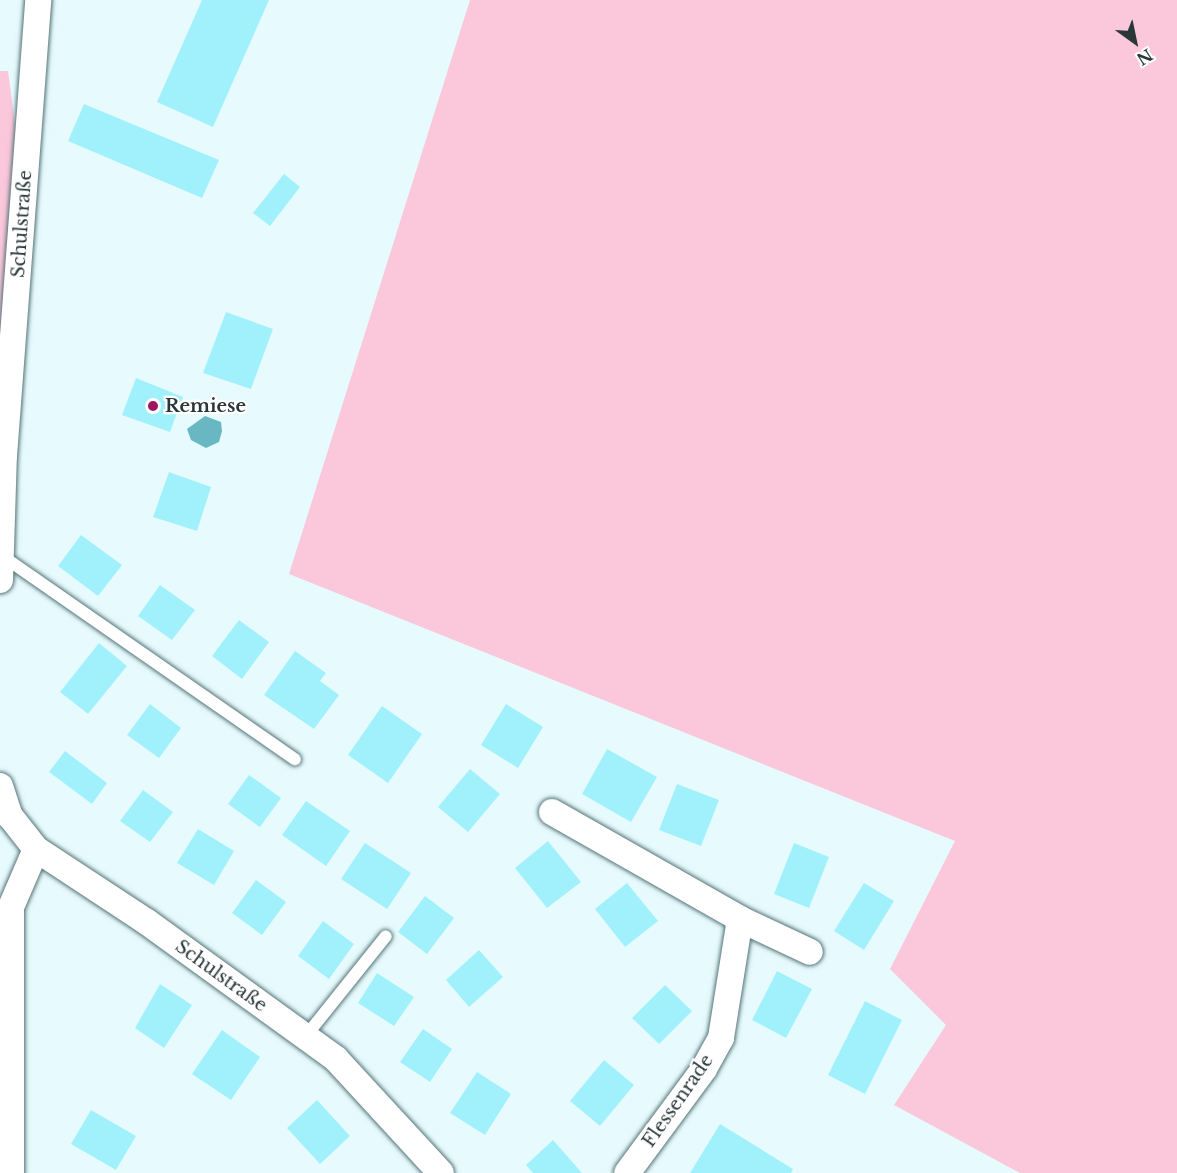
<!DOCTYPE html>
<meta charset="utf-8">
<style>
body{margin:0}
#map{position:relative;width:1177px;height:1173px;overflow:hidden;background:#e7fbfe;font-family:"Libre Baskerville",serif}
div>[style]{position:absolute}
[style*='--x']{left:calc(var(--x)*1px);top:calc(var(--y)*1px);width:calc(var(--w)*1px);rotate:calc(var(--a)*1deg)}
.green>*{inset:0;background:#fbc7db}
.water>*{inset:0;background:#68b7c3}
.building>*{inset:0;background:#a1f1fd}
.roads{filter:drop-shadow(0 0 2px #557478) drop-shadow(0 0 2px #557478)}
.service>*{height:12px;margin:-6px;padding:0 6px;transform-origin:6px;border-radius:6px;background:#fff}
.minor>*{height:26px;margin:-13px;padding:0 13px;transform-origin:13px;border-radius:13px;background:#fff}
.dots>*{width:16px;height:16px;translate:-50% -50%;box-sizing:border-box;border:3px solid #fff;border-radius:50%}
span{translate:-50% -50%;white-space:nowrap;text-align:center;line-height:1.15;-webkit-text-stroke:4.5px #fff;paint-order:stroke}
.street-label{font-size:18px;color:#2a3739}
.poi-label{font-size:18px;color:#2a3739;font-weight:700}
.left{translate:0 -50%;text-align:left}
.north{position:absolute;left:1105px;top:12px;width:60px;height:60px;-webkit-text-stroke:4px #fff;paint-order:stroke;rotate:147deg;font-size:16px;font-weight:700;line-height:24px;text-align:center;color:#2a3739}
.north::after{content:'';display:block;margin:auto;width:21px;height:27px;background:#2a3739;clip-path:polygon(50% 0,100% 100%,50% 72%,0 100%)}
</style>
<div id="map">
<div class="green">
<div style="clip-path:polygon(470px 0,1177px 0,1177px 1173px,1020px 1173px,894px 1105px,946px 1025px,890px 969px,955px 841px,289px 574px)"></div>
<div style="clip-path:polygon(0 71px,8px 71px,24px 193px,0 336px)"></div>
</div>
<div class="water">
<div style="clip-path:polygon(205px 416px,221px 422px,222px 431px,219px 442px,206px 448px,191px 440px,187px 429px)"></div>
</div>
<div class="building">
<div style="clip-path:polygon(202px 0,269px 0,213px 127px,157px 102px)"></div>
<div style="clip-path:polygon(84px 104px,219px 160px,202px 198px,68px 141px)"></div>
<div style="clip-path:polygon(284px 174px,300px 187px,270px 226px,253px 213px)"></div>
<div style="clip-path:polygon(226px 312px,273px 329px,251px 389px,203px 373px)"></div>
<div style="clip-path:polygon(136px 378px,183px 397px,170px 432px,122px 415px)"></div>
<div style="clip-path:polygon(169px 472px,211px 487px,197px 531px,153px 517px)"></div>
<div style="clip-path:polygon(81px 535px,122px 565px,98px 596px,58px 566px)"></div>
<div style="clip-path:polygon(160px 585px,195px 610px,172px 640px,138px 616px)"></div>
<div style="clip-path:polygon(239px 620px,269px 642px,242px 679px,212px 656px)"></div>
<div style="clip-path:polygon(99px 643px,127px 666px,88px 714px,60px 692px)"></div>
<div style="clip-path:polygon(295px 651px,326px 673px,320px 681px,339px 695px,314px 729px,264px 695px)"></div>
<div style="clip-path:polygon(150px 704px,181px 728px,159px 758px,127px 735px)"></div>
<div style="clip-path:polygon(506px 704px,543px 727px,518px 768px,481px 745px)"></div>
<div style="clip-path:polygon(382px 706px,422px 734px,388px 783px,348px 755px)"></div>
<div style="clip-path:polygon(607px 749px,657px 777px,631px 822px,582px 794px)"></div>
<div style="clip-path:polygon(65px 751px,107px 783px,92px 804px,49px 772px)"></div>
<div style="clip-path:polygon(470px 769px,500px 794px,468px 832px,438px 807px)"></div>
<div style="clip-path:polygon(249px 775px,281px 798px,260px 827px,228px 804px)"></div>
<div style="clip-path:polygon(677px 784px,719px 800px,701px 846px,659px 830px)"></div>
<div style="clip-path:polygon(143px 790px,173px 812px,150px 842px,120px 821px)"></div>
<div style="clip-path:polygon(306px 801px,350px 831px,326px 866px,282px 835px)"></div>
<div style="clip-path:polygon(198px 829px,234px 851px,214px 885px,177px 863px)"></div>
<div style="clip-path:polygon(548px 841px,581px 882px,547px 908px,515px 868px)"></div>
<div style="clip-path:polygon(365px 843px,411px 873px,387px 909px,341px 879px)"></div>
<div style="clip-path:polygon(794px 843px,829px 857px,809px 908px,774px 894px)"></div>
<div style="clip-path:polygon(256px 880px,286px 902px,262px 935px,232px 913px)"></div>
<div style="clip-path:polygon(627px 883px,658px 921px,625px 947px,595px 909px)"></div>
<div style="clip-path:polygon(864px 883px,894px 901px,864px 950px,834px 931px)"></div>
<div style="clip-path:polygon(425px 896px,454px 918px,427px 954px,398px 932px)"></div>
<div style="clip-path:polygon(323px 921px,354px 944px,329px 979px,298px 956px)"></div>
<div style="clip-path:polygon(479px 950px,503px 977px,469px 1007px,446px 980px)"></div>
<div style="clip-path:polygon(777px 971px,812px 989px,786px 1038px,752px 1020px)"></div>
<div style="clip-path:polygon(377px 973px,414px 997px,394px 1026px,358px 1003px)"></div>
<div style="clip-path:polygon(160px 984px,192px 1005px,164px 1048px,135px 1028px)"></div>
<div style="clip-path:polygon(665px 985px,692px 1011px,659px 1044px,632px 1018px)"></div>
<div style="clip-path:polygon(865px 1001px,902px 1020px,865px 1094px,828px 1075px)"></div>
<div style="clip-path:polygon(423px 1029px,452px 1049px,430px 1082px,400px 1062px)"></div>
<div style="clip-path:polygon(222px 1030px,260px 1057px,231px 1100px,192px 1074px)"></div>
<div style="clip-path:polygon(604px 1060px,634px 1085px,600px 1126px,570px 1101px)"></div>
<div style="clip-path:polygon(477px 1072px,511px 1094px,485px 1135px,450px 1113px)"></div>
<div style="clip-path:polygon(317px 1100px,350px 1136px,320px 1164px,287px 1128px)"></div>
<div style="clip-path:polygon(91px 1110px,136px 1136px,116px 1170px,71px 1144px)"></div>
<div style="clip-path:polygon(720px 1124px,793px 1169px,791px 1173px,690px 1173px)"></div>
<div style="clip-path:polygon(553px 1140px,582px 1173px,533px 1173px,526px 1165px)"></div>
</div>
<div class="roads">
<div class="service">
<div style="--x:1;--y:555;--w:358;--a:34.8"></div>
<div style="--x:305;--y:1037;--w:129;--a:-51.3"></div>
</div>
<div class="minor">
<div style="--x:0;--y:580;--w:124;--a:-88.2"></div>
<div style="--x:4;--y:456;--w:457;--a:-85.7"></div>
<div style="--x:0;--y:786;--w:32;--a:72"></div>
<div style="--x:10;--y:816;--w:42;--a:51.8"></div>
<div style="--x:36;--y:849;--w:133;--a:33.3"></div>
<div style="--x:147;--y:922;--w:233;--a:35.9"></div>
<div style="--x:336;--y:1059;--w:155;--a:47.4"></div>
<div style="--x:552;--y:812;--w:216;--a:29.6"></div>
<div style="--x:740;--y:919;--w:121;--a:99.1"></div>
<div style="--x:721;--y:1038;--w:35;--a:119"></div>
<div style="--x:704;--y:1069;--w:129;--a:126.5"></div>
<div style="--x:740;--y:919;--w:77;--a:25.2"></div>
<div style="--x:11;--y:1173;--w:266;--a:-90"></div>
<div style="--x:11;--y:907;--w:63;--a:-66.7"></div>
</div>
</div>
<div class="dots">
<div style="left:153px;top:406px;background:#a01561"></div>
</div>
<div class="street-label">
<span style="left:22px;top:224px;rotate:-86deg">Schulstraße</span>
<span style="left:221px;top:976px;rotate:36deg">Schulstraße</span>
<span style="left:678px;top:1101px;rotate:-55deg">Flessenrade</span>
</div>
<div class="poi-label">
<span class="left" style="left:165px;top:406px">Remiese</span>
</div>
<div class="north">N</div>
</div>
